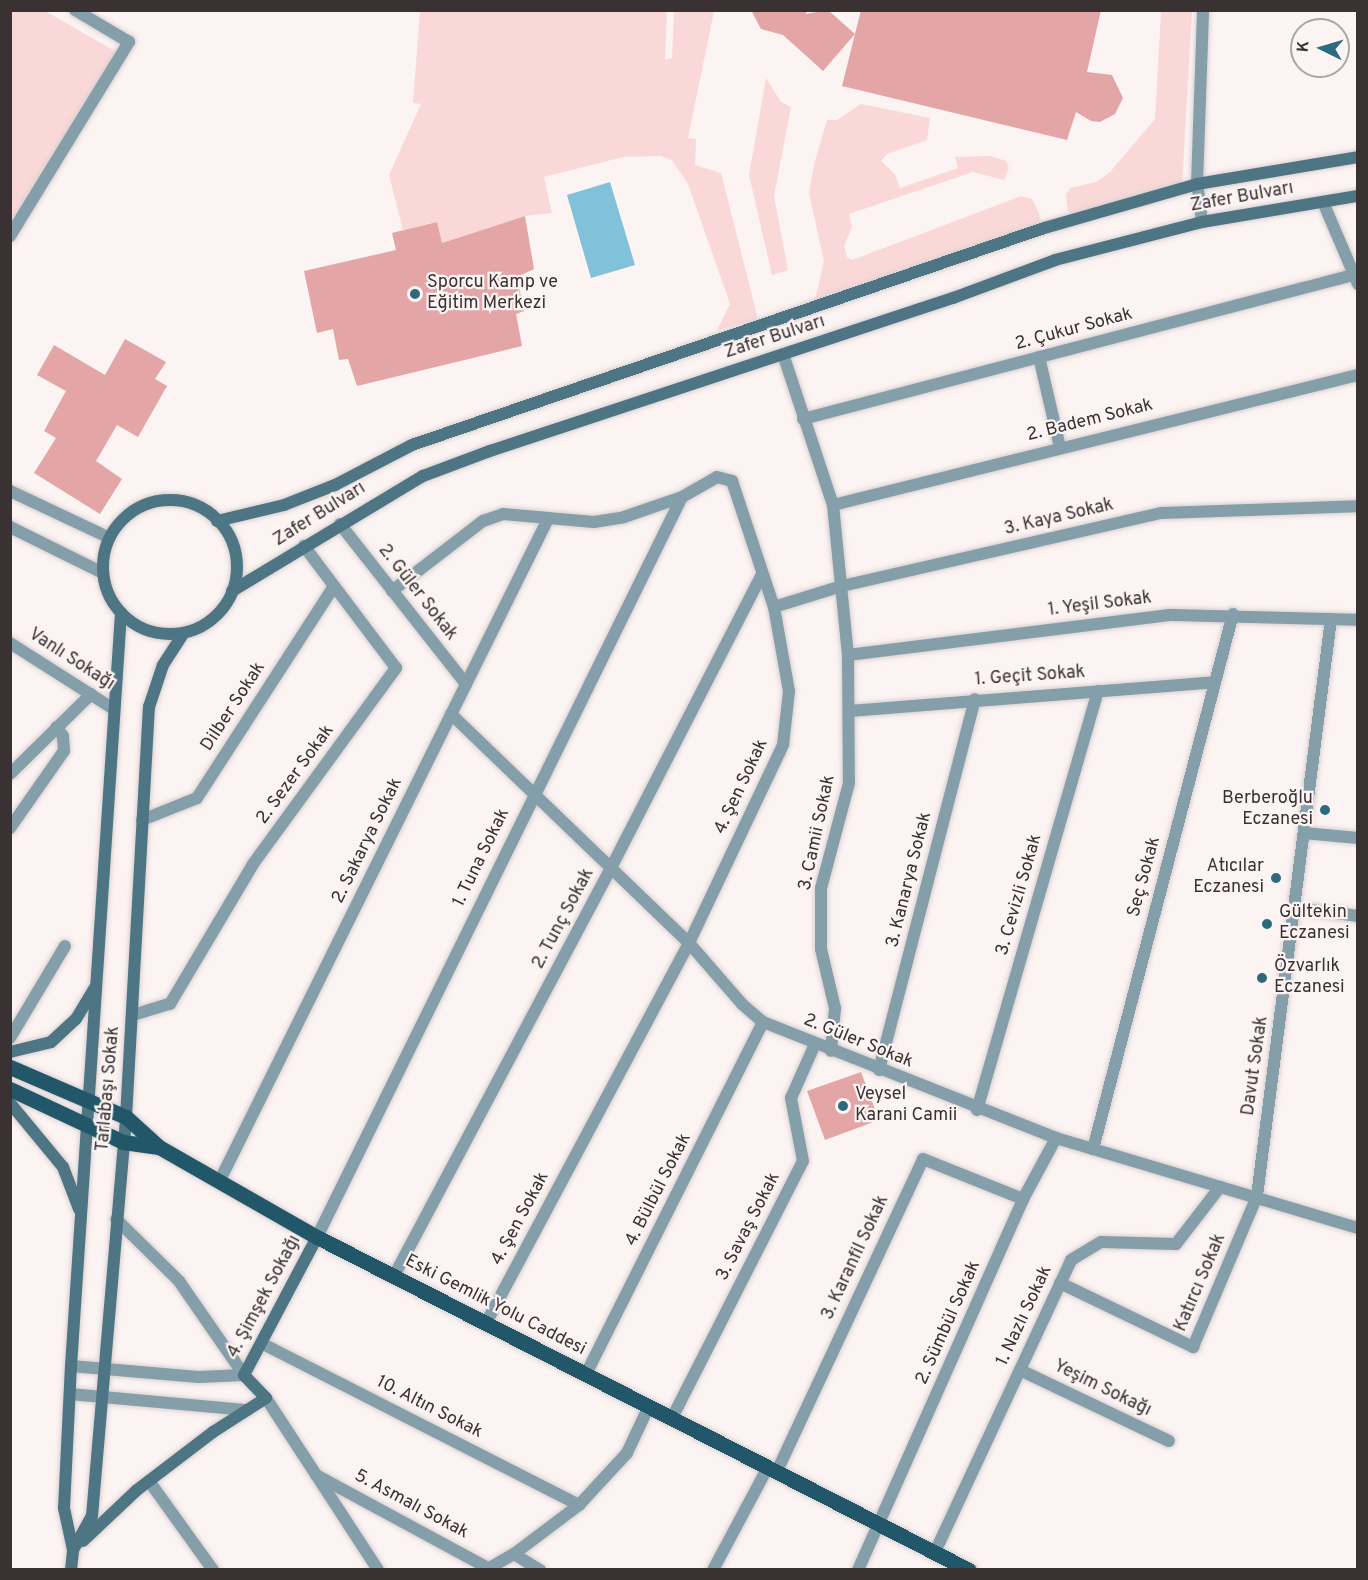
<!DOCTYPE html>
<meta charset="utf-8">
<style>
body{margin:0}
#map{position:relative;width:1368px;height:1580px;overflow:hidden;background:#fcf3f3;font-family:Overpass,sans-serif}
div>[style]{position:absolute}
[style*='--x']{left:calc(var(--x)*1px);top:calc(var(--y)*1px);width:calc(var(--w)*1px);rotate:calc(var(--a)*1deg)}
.green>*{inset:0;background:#fad8d8}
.water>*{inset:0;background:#81c1da}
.building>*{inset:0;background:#e3a5a6}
.roads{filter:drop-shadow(0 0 2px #d9d0d0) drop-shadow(0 0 2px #d9d0d0)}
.service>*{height:12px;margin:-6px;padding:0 6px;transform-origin:6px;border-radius:6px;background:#849faa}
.minor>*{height:12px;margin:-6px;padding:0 6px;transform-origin:6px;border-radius:6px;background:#849faa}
.tertiary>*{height:12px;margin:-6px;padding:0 6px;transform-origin:6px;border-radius:6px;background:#849faa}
.secondary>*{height:12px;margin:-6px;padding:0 6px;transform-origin:6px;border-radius:6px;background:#4d7584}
.secondary>.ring{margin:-6px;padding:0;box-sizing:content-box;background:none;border:12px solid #4d7584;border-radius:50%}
.primary>*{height:15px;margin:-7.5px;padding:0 7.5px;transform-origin:7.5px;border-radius:7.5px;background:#22576a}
.dots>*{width:16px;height:16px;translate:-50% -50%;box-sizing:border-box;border:3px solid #fcf3f3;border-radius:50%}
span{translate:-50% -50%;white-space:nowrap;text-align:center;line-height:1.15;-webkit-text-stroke:4.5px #fcf3f3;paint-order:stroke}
.street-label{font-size:18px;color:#3a3232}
.poi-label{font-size:18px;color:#3a3232}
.left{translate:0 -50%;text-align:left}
.right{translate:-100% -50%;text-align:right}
.frame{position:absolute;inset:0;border:12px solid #3a3232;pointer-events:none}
.north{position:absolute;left:1290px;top:18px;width:60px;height:60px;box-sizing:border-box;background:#fcf3f3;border:2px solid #aea6a6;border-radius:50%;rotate:275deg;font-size:16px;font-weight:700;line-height:24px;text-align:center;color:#3a3232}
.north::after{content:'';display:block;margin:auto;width:21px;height:27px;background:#2c6a80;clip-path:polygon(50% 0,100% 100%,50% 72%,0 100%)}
</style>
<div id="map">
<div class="green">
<div style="clip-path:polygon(11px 11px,45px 11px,120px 54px,11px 243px)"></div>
<div style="clip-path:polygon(420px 11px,667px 11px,665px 60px,672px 58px,674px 11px,714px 11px,688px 138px,696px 139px,695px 165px,721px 173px,758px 319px,717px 330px,730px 304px,688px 184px,672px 160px,660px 156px,623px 157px,544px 177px,552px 213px,525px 216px,442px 243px,436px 222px,403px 230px,389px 175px,421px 104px,413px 103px)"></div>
<div style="clip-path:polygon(1161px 11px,1192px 11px,1182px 186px,1076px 214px,1068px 212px,1066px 195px,1070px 188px,1096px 182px,1110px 172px,1155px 119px)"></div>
<div style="clip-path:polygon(766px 78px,781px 102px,791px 107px,774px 196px,788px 270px,772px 275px,749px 175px)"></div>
<div style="clip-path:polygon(861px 104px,930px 118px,927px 140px,887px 154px,881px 161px,895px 174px,900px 188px,958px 168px,955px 157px,991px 156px,1006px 161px,1009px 168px,1004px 180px,973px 172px,849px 214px,852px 227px,844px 246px,847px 257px,852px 260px,1021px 196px,1032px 199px,1038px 211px,1041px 220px,1037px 227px,820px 302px,815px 300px,824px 261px,809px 193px,814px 165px,827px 120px,837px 120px)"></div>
</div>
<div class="water">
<div style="clip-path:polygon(610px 182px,635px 265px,591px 278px,567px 195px)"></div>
</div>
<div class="building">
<div style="clip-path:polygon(751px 10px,807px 10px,806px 14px,828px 10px,855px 34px,861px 10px,1101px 10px,1087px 72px,1112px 75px,1123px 98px,1115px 114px,1100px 122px,1091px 121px,1076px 112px,1067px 140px,842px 86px,855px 34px,823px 71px,783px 35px,761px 29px)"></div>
<div style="clip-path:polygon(525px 216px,534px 269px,517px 277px,524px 311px,516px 314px,522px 346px,357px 386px,348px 359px,339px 360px,333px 329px,317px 333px,304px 271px,396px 250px,392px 233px,437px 222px,442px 243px)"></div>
<div style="clip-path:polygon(125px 339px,166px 362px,155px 379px,167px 386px,138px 437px,117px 425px,96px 461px,122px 479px,100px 514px,34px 473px,56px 438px,44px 431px,66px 391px,37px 375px,54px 345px,105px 375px)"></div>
<div style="clip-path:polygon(861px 1072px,879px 1120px,825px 1140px,807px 1091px)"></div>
</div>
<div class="roads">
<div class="service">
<div style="--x:10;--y:236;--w:228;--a:-58.5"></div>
<div style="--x:129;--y:42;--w:63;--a:-149.3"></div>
</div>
<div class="minor">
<div style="--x:1323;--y:202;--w:89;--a:66.9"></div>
<div style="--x:783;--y:354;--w:159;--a:71.7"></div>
<div style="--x:833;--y:505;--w:151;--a:84.3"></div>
<div style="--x:848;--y:655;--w:128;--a:89.6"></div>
<div style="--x:849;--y:783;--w:109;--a:104.9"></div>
<div style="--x:821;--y:888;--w:61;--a:90"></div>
<div style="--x:821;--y:949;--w:61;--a:76.7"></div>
<div style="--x:835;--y:1008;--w:43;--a:95.3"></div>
<div style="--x:1039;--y:357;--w:92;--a:76.9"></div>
<div style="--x:803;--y:419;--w:569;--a:-14.67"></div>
<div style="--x:833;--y:505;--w:541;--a:-13.91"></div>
<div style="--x:340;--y:524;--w:204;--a:51.8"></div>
<div style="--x:392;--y:591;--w:115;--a:-37.6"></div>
<div style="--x:483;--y:521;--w:21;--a:-19"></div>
<div style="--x:503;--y:514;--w:91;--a:5"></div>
<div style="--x:594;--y:522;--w:30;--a:-9"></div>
<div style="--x:624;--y:517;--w:61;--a:-19"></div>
<div style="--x:682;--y:497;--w:40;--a:-29.7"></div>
<div style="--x:717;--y:477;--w:16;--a:15"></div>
<div style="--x:732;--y:481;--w:133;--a:71.6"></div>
<div style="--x:774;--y:607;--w:85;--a:79.9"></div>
<div style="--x:789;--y:691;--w:54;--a:96.3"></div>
<div style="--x:783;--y:745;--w:219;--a:115.4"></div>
<div style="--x:689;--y:943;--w:431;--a:118.1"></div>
<div style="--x:774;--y:607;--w:71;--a:-17.2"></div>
<div style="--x:842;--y:586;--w:327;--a:-12.9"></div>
<div style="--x:1161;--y:513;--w:197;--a:-2"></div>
<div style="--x:10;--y:643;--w:121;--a:32.5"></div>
<div style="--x:848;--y:655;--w:324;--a:-7.1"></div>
<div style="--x:1170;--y:615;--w:188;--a:1.5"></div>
<div style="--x:849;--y:711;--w:367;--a:-4.5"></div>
<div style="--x:451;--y:714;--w:330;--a:43.9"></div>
<div style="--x:689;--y:943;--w:81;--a:49"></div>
<div style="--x:742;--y:1004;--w:28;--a:41"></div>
<div style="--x:763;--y:1022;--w:315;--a:21.6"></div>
<div style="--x:1056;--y:1138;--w:315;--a:16.6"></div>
<div style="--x:10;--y:774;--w:114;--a:-44.6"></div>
<div style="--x:142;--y:820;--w:59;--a:-21.8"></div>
<div style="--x:197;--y:798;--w:252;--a:-57.1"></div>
<div style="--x:10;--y:828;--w:94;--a:-55"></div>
<div style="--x:64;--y:751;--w:15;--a:-94"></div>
<div style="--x:63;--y:736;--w:11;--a:-128"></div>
<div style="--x:1304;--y:833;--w:54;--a:5.3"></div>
<div style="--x:1295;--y:908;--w:64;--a:7.2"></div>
<div style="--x:133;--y:1015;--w:39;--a:-17"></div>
<div style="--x:170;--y:1004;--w:163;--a:-59.3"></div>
<div style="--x:253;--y:864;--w:243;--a:-53.9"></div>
<div style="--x:396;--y:668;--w:153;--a:-127"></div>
<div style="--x:10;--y:1038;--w:107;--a:-59.1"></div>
<div style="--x:879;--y:1070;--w:383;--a:-75.5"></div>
<div style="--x:977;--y:1110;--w:436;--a:-73.9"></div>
<div style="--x:1093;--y:1149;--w:553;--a:-75.34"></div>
<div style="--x:220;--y:1180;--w:738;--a:-63.61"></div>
<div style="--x:317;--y:1237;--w:825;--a:-63.75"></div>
<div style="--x:394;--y:1276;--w:462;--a:-62"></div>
<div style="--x:611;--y:868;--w:328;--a:-62.8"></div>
<div style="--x:1060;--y:1283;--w:148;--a:25.7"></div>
<div style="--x:1193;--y:1347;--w:164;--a:-67"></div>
<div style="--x:1257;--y:1196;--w:582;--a:-82.69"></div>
<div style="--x:263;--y:1344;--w:355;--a:27"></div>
<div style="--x:71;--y:1366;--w:128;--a:4.9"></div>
<div style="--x:199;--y:1377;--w:45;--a:-2.5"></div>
<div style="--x:244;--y:1375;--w:114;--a:-124.7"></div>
<div style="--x:179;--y:1281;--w:88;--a:-135.5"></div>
<div style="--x:1020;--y:1370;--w:165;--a:25.5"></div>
<div style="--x:586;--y:1374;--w:394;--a:-63.3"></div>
<div style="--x:70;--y:1394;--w:178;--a:5.2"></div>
<div style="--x:672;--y:1418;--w:288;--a:-63"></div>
<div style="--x:803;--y:1161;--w:64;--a:-100.8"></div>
<div style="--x:791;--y:1098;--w:59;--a:-66"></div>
<div style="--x:777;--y:1471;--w:344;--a:-64.9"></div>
<div style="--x:923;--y:1159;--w:108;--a:21.8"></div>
<div style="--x:316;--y:1475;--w:196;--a:28.4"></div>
<div style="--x:149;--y:1481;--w:110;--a:54.3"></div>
<div style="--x:935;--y:1552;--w:322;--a:-65"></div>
<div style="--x:1071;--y:1260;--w:35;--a:-31"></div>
<div style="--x:1101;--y:1242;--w:75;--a:1.5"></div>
<div style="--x:1176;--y:1244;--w:72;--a:-52.3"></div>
<div style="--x:514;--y:1554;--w:31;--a:32"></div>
<div style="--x:486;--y:1570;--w:32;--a:-30"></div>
<div style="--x:514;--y:1554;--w:81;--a:-37"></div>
<div style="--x:579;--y:1505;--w:71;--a:-47.3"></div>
<div style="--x:627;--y:1453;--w:52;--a:-64.9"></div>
<div style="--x:713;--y:1570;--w:117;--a:-61.9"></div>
<div style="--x:858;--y:1570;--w:406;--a:-66"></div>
<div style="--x:1023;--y:1199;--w:69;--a:-61.6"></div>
</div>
<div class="tertiary">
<div style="--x:1202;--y:222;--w:38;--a:-97"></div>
<div style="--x:1197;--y:184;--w:174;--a:-88"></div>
<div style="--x:10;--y:491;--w:110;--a:25.2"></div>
<div style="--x:10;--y:527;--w:104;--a:26.3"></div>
<div style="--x:266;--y:1398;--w:205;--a:56.9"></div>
</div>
<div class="secondary">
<div class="ring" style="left:103px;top:500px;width:122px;height:122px"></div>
<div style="--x:217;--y:521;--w:69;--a:-13.4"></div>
<div style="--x:284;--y:505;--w:55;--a:-21.4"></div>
<div style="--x:335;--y:485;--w:87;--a:-27.5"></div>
<div style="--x:412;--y:445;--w:668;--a:-18.95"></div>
<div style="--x:1044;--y:228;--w:159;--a:-16"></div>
<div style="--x:1197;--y:184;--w:163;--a:-9.5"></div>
<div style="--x:232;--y:591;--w:223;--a:-31.1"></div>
<div style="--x:423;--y:476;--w:72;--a:-20.5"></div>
<div style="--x:490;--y:451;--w:488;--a:-18.3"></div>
<div style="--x:953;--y:298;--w:109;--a:-20.4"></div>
<div style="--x:1055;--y:260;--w:152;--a:-14.5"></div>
<div style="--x:1202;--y:222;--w:158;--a:-9.5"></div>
<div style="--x:10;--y:1052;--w:42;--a:-13.7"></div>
<div style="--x:51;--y:1042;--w:34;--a:-43"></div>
<div style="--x:76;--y:1019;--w:37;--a:-59"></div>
<div style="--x:10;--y:1103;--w:83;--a:50.4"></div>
<div style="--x:63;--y:1167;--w:45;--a:69.1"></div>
<div style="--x:83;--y:1541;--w:74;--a:-43.4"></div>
<div style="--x:137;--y:1490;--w:96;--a:-37.3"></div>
<div style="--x:213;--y:1432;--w:63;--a:-32.7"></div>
<div style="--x:266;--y:1398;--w:32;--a:-134"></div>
<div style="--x:244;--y:1375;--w:156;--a:-62.1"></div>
<div style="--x:73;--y:1550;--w:39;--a:-61"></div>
<div style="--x:92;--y:1516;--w:400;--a:-85.1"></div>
<div style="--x:126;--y:1117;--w:411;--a:-86.8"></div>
<div style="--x:149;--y:707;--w:44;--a:-71.6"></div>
<div style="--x:163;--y:665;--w:38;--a:-57"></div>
<div style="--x:71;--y:1570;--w:20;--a:-84"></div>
<div style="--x:73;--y:1550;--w:43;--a:-102.1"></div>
<div style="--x:64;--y:1508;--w:142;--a:-87.2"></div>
<div style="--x:71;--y:1366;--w:755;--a:-86.2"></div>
</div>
<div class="primary">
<div style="--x:10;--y:1067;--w:126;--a:23.3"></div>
<div style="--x:126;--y:1117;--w:45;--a:42.3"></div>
<div style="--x:159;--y:1147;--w:182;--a:29.7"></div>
<div style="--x:317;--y:1237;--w:732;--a:27.06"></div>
<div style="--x:10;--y:1089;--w:125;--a:25.1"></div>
<div style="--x:123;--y:1142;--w:36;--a:8"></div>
</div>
</div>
<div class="dots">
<div style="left:415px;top:294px;background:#2c6a80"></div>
<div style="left:1325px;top:810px;background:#2c6a80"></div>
<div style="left:1276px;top:878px;background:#2c6a80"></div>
<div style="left:1267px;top:924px;background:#2c6a80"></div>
<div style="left:1262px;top:978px;background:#2c6a80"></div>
<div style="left:843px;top:1106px;background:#2c6a80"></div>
</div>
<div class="street-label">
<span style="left:1242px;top:198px;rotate:-10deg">Zafer Bulvarı</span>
<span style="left:1074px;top:330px;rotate:-15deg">2. Çukur Sokak</span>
<span style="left:775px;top:338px;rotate:-18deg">Zafer Bulvarı</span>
<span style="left:1090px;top:421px;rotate:-14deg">2. Badem Sokak</span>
<span style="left:320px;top:515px;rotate:-32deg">Zafer Bulvarı</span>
<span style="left:1059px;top:518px;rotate:-13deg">3. Kaya Sokak</span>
<span style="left:417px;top:593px;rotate:52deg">2. Güler Sokak</span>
<span style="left:1100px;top:605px;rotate:-7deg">1. Yeşil Sokak</span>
<span style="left:71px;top:660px;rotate:33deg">Vanlı Sokağı</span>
<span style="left:1030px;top:677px;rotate:-4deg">1. Geçit Sokak</span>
<span style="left:234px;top:707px;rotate:-57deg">Dilber Sokak</span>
<span style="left:296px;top:775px;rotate:-54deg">2. Sezer Sokak</span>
<span style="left:742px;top:787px;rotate:-65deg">4. Şen Sokak</span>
<span style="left:818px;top:833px;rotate:-78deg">3. Camii Sokak</span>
<span style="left:368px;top:841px;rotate:-64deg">2. Sakarya Sokak</span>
<span style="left:482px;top:858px;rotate:-64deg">1. Tuna Sokak</span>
<span style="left:1145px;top:877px;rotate:-75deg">Seç Sokak</span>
<span style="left:910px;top:880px;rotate:-76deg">3. Kanarya Sokak</span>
<span style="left:1020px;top:895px;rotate:-74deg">3. Cevizli Sokak</span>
<span style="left:564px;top:919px;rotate:-62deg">2. Tunç Sokak</span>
<span style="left:858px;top:1042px;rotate:22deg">2. Güler Sokak</span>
<span style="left:1256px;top:1066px;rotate:-82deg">Davut Sokak</span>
<span style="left:109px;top:1089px;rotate:-85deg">Tarlabaşı Sokak</span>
<span style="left:659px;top:1190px;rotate:-63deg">4. Bülbül Sokak</span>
<span style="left:521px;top:1219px;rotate:-62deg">4. Şen Sokak</span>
<span style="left:749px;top:1227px;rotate:-63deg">3. Savaş Sokak</span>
<span style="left:856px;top:1258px;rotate:-65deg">3. Karanfil Sokak</span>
<span style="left:1201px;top:1283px;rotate:-67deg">Katırcı Sokak</span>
<span style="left:265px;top:1297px;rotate:-62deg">4. Şimşek Sokağı</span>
<span style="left:495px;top:1306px;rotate:27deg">Eski Gemlik Yolu Caddesi</span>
<span style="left:1025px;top:1316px;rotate:-65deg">1. Nazlı Sokak</span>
<span style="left:949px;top:1323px;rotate:-66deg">2. Sümbül Sokak</span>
<span style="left:1102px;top:1389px;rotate:26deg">Yeşim Sokağı</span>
<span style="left:429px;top:1408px;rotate:27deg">10. Altın Sokak</span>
<span style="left:411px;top:1505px;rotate:28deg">5. Asmalı Sokak</span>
</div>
<div class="poi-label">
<span class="left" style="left:427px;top:294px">Sporcu Kamp ve<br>Eğitim Merkezi</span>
<span class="right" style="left:1313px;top:810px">Berberoğlu<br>Eczanesi</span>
<span class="right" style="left:1264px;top:878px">Atıcılar<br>Eczanesi</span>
<span class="left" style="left:1279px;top:924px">Gültekin<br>Eczanesi</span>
<span class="left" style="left:1274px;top:978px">Özvarlık<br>Eczanesi</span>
<span class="left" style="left:855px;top:1106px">Veysel<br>Karani Camii</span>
</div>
<div class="frame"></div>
<div class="north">K</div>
</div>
